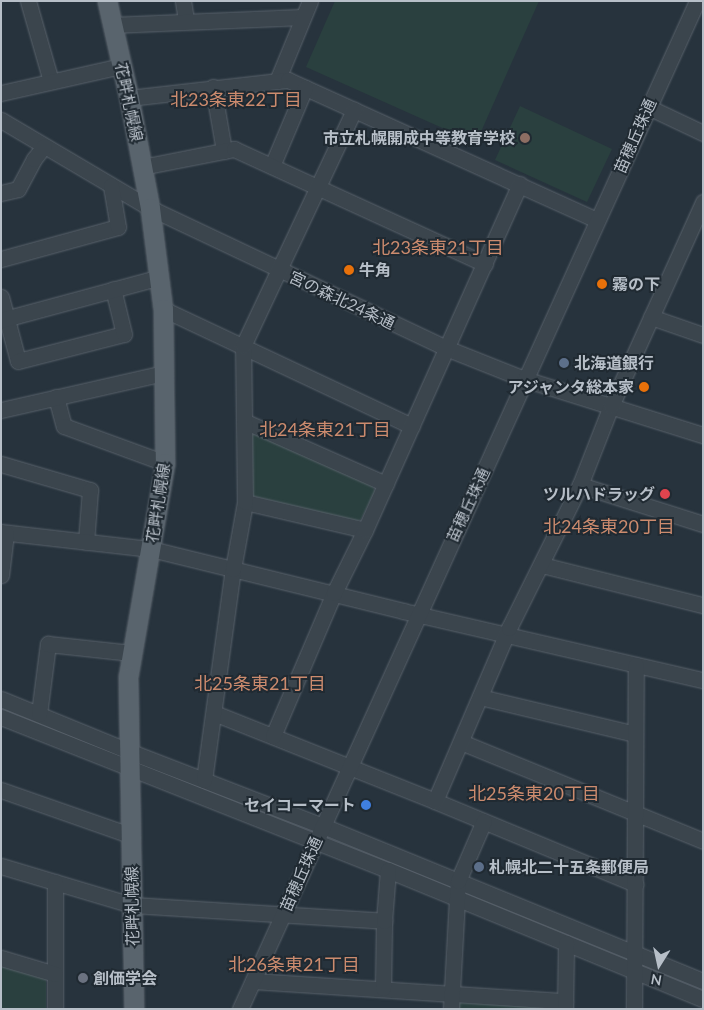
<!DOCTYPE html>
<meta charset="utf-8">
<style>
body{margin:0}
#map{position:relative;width:704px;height:1010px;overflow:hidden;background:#27333d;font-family:Lato,"Noto Sans JP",sans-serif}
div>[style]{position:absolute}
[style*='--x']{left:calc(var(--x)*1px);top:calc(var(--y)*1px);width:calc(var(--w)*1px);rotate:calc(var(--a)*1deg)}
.green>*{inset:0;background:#2a403f}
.roads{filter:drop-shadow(0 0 1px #59626b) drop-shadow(0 0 1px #59626b)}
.minor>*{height:15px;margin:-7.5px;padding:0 7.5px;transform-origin:7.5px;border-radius:7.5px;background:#3b454d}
.major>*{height:19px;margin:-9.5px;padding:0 9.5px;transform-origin:9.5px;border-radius:9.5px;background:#59646d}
.dots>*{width:14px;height:14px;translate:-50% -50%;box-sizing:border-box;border:2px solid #202a32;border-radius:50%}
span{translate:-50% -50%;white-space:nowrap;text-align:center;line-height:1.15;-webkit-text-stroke:4px #202a32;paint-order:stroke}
.street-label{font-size:16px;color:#b7bfc8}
.poi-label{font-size:16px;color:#b7bfc8;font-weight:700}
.right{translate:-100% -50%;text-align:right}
.left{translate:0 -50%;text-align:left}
.neighbourhood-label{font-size:18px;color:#cc8b6e}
.frame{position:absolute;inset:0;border:2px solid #b7bfc8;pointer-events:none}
.north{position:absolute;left:634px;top:940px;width:50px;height:50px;-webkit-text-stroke:4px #202a32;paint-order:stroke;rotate:190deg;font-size:14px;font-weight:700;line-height:20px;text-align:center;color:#b7bfc8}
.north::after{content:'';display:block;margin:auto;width:18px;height:22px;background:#b7bfc8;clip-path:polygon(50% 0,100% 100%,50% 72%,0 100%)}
</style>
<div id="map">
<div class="green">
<div style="clip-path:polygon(335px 1px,539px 1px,476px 143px,306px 67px)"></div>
<div style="clip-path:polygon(520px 106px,612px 149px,587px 202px,495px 160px)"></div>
<div style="clip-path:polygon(256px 430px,372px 485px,375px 491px,361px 519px,356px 522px,253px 496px,250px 494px,251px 434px)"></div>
<div style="clip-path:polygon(1px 964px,46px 979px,46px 1009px,1px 1009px)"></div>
<div style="clip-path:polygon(456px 1001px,555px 1006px,555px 1009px,455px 1009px)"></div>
</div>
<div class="roads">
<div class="minor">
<div style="--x:28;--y:1;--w:83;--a:74"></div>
<div style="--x:183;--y:1;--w:20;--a:81"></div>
<div style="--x:111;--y:25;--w:192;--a:-2.4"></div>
<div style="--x:277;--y:81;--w:87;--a:-67.6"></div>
<div style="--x:213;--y:87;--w:65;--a:80.2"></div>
<div style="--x:1;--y:93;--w:123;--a:-12.7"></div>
<div style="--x:129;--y:98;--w:160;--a:-6.5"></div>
<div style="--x:288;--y:80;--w:339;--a:24.4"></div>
<div style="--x:648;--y:107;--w:61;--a:25.3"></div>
<div style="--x:1;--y:120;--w:173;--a:30.6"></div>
<div style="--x:150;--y:208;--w:327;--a:25.3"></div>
<div style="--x:446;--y:348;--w:84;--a:21.7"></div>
<div style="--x:524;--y:379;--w:188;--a:17.4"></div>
<div style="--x:272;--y:166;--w:85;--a:-67.1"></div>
<div style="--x:142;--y:167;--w:94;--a:-11.1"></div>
<div style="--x:234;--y:149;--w:276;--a:24.6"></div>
<div style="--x:1;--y:193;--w:17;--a:-13"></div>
<div style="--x:18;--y:189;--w:34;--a:-62"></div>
<div style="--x:34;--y:159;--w:16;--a:-52"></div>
<div style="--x:1;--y:259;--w:121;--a:-15.3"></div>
<div style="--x:118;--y:227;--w:42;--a:-99.7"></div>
<div style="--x:1;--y:297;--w:66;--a:75.1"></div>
<div style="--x:18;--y:361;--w:109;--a:-14.3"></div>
<div style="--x:124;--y:334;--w:46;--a:-103.7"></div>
<div style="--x:163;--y:309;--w:275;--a:25.2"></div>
<div style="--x:651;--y:317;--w:55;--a:19.1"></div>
<div style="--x:1;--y:320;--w:165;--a:-15.1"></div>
<div style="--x:56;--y:397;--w:30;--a:75"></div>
<div style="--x:64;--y:426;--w:108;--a:20.1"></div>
<div style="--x:1;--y:410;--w:167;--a:-12.8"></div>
<div style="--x:246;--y:422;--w:153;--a:23.9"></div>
<div style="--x:1;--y:464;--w:93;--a:16.3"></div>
<div style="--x:90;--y:490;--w:52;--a:94.4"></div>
<div style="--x:580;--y:485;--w:129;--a:17.6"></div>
<div style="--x:245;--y:502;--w:123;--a:13.1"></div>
<div style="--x:1;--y:532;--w:151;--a:6.5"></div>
<div style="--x:151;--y:549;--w:260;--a:13.8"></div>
<div style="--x:403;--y:611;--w:308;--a:13"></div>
<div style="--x:542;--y:565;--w:166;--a:14"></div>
<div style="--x:1;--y:575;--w:42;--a:-83.2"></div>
<div style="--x:480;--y:697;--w:159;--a:13.4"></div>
<div style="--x:1;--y:699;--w:140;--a:22.2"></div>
<div style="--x:131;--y:752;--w:206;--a:21.1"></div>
<div style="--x:323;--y:826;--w:410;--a:22.2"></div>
<div style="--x:214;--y:713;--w:238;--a:21.7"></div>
<div style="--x:435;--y:801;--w:217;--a:22.5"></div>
<div style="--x:39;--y:714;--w:71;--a:-82.7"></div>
<div style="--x:48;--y:644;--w:84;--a:6.1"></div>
<div style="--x:1;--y:717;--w:416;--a:21.6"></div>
<div style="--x:388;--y:870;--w:340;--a:22.3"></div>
<div style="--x:273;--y:736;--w:155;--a:-66.9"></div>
<div style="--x:334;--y:593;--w:70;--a:-63.8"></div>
<div style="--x:365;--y:530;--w:379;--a:-65.9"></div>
<div style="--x:461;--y:742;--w:261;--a:22.2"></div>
<div style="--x:204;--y:780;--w:213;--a:-82.2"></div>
<div style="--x:233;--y:569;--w:68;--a:-79.8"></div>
<div style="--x:245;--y:502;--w:156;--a:-90.7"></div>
<div style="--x:243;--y:346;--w:261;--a:-64.8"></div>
<div style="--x:1;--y:790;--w:139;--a:19.3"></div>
<div style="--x:435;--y:801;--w:188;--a:-66.8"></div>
<div style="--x:509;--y:628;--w:160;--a:-63.6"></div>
<div style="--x:580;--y:485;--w:85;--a:-68.6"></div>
<div style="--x:611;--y:406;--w:224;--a:-65.7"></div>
<div style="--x:1;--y:866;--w:137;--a:16.6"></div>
<div style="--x:132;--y:905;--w:253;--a:3.6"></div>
<div style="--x:55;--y:882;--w:127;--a:90"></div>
<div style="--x:1;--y:958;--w:56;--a:16.5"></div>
<div style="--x:253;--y:981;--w:313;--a:3.7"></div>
<div style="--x:383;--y:988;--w:67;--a:-89.1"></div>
<div style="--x:384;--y:921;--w:51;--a:-85.5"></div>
<div style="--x:240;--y:1009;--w:1107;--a:-65.61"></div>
<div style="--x:451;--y:1009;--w:128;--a:-86.9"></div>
<div style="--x:458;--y:881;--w:65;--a:-66.6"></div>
<div style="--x:565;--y:1009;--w:66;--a:-89.1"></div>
<div style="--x:634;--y:1009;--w:344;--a:-89.7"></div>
</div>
<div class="major">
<div style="--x:107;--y:1;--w:99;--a:77.2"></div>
<div style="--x:129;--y:98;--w:112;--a:79.2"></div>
<div style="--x:150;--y:208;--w:102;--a:82.7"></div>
<div style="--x:163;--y:309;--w:154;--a:89.3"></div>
<div style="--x:165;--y:463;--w:217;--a:99.8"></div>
<div style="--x:128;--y:677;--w:332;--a:89"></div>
</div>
</div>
<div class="dots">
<div style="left:525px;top:138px;background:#8d6e63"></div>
<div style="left:349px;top:270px;background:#e8710a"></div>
<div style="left:602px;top:284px;background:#e8710a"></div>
<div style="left:564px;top:363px;background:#5c6f8a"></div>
<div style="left:644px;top:387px;background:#e8710a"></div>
<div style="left:665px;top:494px;background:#e0444e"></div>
<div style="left:366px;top:805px;background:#3f7fe0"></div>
<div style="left:479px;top:867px;background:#5c6f8a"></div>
<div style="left:83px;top:978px;background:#6b7280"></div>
</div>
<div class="street-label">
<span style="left:129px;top:102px;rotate:78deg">花畔札幌線</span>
<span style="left:635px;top:136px;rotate:-66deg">苗穂丘珠通</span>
<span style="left:342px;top:300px;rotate:25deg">宮の森北24条通</span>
<span style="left:158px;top:503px;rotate:-81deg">花畔札幌線</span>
<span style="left:468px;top:505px;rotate:-65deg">苗穂丘珠通</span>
<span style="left:301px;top:874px;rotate:-66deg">苗穂丘珠通</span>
<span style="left:132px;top:906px;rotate:-91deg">花畔札幌線</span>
</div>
<div class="poi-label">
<span class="right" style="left:515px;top:138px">市立札幌開成中等教育学校</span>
<span class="left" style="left:359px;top:270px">牛角</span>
<span class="left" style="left:612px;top:284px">霧の下</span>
<span class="left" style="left:574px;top:363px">北海道銀行</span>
<span class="right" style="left:634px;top:387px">アジャンタ総本家</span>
<span class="right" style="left:655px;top:494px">ツルハドラッグ</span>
<span class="right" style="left:356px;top:805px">セイコーマート</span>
<span class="left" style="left:489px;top:867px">札幌北二十五条郵便局</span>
<span class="left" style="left:93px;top:978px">創価学会</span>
</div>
<div class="neighbourhood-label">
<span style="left:236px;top:99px">北23条東22丁目</span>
<span style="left:438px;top:247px">北23条東21丁目</span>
<span style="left:325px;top:429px">北24条東21丁目</span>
<span style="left:609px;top:526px">北24条東20丁目</span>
<span style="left:260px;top:683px">北25条東21丁目</span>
<span style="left:534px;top:793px">北25条東20丁目</span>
<span style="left:294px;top:964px">北26条東21丁目</span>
</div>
<div class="frame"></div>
<div class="north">N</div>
</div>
